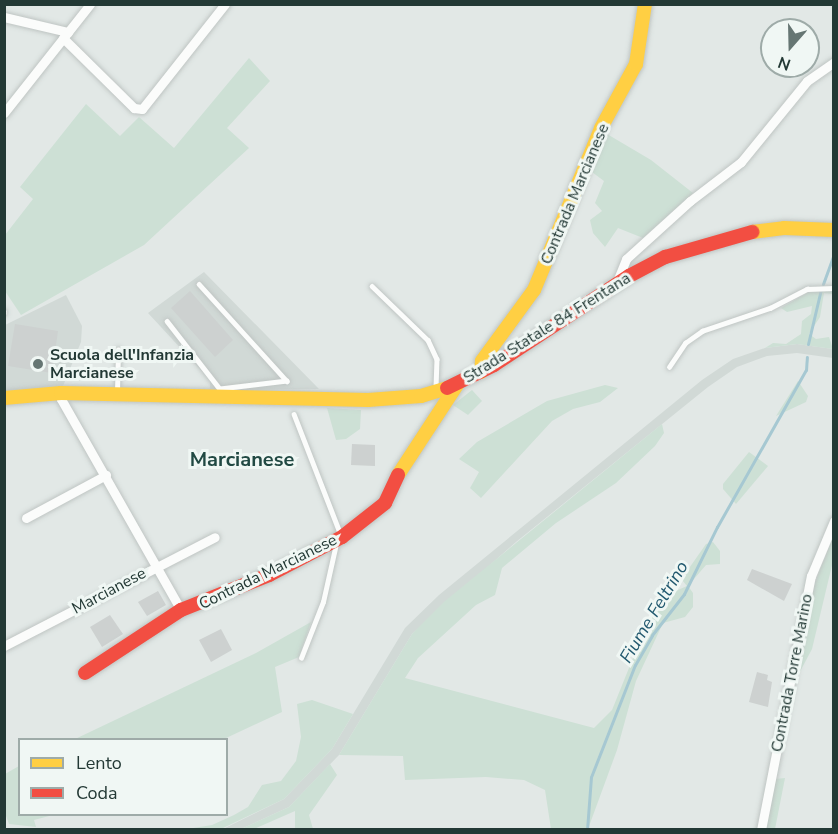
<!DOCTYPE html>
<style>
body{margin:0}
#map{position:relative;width:838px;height:834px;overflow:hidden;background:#e2e8e6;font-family:"Nunito Sans",sans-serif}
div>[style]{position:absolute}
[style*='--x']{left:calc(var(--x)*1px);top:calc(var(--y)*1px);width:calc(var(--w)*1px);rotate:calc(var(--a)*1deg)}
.built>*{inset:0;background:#d1d9d6}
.green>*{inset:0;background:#cde0d5}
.stream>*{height:3px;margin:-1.5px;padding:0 1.5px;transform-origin:1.5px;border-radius:1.5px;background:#a6c8d2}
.building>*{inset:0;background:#cdd1d0}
.roads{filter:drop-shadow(0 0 2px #bfc5c3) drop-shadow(0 0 2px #bfc5c3)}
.lane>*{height:4.5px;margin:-2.25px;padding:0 2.25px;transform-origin:2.25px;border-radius:2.25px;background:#fbfcfb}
.street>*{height:9px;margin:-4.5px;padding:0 4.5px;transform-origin:4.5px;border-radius:4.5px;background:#fbfcfb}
.slow>*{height:14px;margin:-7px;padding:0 7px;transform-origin:7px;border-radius:7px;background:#ffcf43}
.jam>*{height:14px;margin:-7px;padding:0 7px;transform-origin:7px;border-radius:7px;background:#f24e42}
.dots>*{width:16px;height:16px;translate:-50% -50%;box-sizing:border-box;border:3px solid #f0f7f4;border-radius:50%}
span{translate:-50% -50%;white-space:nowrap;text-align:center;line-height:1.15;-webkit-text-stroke:6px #f0f7f4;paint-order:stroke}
.street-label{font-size:16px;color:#233935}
.poi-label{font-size:16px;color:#233935;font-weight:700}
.left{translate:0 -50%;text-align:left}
.water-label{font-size:18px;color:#22596f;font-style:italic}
.quarter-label{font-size:20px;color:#214943;font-weight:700}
.frame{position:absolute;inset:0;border:6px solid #233935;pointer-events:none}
.legend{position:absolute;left:18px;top:738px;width:210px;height:78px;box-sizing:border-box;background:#f0f7f4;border:2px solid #9eaba8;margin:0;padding:8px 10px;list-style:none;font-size:18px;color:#233935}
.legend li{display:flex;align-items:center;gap:12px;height:30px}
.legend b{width:30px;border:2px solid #9eaba8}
.north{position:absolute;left:760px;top:18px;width:60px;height:60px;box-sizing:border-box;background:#f0f7f4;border:2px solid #9eaba8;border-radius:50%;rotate:200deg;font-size:16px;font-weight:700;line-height:24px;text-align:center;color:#233935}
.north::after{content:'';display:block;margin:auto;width:21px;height:27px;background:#667673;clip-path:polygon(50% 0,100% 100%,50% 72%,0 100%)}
</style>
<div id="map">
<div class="built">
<div style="clip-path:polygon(204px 272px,319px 389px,210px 390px,210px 380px,148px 313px)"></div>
<div style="clip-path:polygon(66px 295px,82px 326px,81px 342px,63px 386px,5px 391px,5px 325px)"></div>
<div style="clip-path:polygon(797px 344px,833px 349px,833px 358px,797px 353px,767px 356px,737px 367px,708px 387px,516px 542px,412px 634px,339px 755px,289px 807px,241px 829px,221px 830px,284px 799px,332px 749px,405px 628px,439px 595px,702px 380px,733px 359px,765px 348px)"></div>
</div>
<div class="green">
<div style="clip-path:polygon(249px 58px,270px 81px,227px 128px,249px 148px,144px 245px,21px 315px,5px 291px,5px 235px,33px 199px,20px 187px,86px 104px,120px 136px,139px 117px,174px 148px)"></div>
<div style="clip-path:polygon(607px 134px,651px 160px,693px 193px,643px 238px,618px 228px,605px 247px,593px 233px,590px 220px,602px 211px,595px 203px,604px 181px,592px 172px)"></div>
<div style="clip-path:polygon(814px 289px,833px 290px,833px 294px,824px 293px,820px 317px,809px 334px,816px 339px,829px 337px,833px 349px,797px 344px,765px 348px,773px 343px,786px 344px,801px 334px,802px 321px,811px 314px,812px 306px,787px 312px,781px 308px)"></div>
<div style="clip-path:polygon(798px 381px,808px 396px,806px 402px,776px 416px)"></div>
<div style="clip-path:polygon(605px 385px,618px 388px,600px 402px,573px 409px,552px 421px,481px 498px,470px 488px,479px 472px,459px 459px,477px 442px,547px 401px)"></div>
<div style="clip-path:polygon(472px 390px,482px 401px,468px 415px,453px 405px)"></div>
<div style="clip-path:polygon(327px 408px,361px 410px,360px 429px,346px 439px,336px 440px)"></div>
<div style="clip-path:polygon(662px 424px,664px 433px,655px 446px,616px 483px,556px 523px,502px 568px,495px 595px,476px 605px,418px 658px,405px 678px,594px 728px,612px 710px,652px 611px,663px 611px,673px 592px,687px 586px,682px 580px,685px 574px,706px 544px,713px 542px,720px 551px,720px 564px,706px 565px,688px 586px,693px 593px,693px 607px,685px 617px,663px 623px,636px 681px,617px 750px,588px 829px,551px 829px,545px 790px,524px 780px,486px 777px,405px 780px,403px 756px,339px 755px,412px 634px,445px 601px)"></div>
<div style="clip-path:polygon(749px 452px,768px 466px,736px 504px,723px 489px,723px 484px)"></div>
<div style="clip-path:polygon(833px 537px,833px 561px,812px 649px,795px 681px,810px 595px)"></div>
<div style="clip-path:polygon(311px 622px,299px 657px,275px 667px,282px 712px,224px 739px,73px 740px,256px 653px)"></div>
<div style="clip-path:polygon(312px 700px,353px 714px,332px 749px,284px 799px,221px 829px,187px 829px,212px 825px,234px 815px,248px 807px,262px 785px,281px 781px,296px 761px,301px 737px,297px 704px)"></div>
<div style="clip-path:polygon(330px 764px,337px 775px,309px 815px,313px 829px,295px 829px,295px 811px,254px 829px,241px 829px,289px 807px)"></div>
<div style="clip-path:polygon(19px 766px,20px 814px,53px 815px,34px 820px,36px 827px,9px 824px,5px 813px,5px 774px)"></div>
<div style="clip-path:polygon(785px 778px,775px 829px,765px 830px,775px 779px)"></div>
</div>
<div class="stream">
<div style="--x:823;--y:284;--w:32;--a:-70"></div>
<div style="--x:808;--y:344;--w:57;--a:-76.7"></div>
<div style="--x:587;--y:830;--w:53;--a:-85.7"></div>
<div style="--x:591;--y:777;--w:120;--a:-68.6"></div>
<div style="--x:635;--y:665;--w:34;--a:-60"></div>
<div style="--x:652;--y:635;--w:52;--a:-52"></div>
<div style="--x:684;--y:594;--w:75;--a:-63.8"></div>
<div style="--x:717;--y:527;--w:180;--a:-60.5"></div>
<div style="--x:806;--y:370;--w:13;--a:-86"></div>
</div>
<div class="building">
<div style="clip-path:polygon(190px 291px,233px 340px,215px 357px,171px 308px)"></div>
<div style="clip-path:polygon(15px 324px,58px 331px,52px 373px,8px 366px)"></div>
<div style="clip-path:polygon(352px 444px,375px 445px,375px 466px,351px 465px)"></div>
<div style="clip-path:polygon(752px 569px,792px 584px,784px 601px,747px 580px)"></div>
<div style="clip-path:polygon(158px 591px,166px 605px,147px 616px,138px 602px)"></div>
<div style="clip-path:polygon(110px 615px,123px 634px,102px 647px,90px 627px)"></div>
<div style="clip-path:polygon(221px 629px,232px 650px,211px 662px,199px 640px)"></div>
<div style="clip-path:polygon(757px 672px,768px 675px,767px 680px,772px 682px,768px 707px,749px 702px)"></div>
</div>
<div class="roads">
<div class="lane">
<div style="--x:199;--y:284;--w:131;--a:47.8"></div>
<div style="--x:287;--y:381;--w:67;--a:173.2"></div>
<div style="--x:372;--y:286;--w:78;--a:44"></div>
<div style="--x:428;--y:340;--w:21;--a:65"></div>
<div style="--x:437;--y:359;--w:30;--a:92"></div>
<div style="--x:4;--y:311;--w:2;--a:90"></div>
<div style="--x:167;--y:321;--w:86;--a:52.1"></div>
<div style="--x:669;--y:367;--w:29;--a:-56"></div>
<div style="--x:685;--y:343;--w:21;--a:-35"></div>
<div style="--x:702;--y:331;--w:72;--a:-18.7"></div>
<div style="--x:770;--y:308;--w:42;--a:-27.2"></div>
<div style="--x:807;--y:289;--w:27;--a:-2"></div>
<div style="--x:117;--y:392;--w:42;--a:-88.6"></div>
<div style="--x:294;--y:414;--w:130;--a:68.8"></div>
<div style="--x:301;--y:658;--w:60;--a:-68.6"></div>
<div style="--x:323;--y:602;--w:59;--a:-77.4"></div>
</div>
<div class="street">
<div style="--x:4;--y:17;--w:66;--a:13.2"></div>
<div style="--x:63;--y:38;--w:100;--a:44.6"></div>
<div style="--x:134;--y:108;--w:8;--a:7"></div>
<div style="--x:142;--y:109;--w:134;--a:-51.7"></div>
<div style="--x:4;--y:113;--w:139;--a:-51.7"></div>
<div style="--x:616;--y:284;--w:27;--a:-68"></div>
<div style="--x:626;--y:259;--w:86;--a:-42.2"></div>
<div style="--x:690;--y:201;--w:64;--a:-37.4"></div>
<div style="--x:741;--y:162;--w:104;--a:-50.8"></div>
<div style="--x:807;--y:81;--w:33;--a:-35"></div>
<div style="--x:61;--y:393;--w:6;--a:90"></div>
<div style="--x:61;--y:399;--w:243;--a:60.4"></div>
<div style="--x:26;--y:518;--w:91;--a:-28.3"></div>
<div style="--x:4;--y:646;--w:237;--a:-27.3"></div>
<div style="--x:761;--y:830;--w:259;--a:-78.9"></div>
<div style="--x:811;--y:576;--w:60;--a:-67.3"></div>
</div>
<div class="slow">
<div style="--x:752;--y:232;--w:32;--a:-7"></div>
<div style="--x:784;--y:228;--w:50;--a:2.3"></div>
<div style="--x:481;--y:372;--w:11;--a:-85"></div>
<div style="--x:482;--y:361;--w:88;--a:-53.8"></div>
<div style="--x:534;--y:290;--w:175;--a:-67.5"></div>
<div style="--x:601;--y:128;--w:73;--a:-61.3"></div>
<div style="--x:636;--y:64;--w:61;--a:-81.5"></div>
<div style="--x:4;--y:398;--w:57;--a:-5"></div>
<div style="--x:61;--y:393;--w:307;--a:1.3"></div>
<div style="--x:368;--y:400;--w:53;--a:-4.3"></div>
<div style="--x:421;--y:396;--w:27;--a:-17"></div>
<div style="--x:398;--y:475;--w:108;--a:-56.8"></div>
</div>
<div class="jam">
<div style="--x:447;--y:388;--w:52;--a:-26.1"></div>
<div style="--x:494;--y:365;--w:162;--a:-33.4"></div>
<div style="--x:629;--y:276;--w:41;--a:-27.8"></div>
<div style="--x:665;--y:257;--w:91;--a:-16"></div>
<div style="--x:85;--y:673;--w:115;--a:-33.3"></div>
<div style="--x:181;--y:610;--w:95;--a:-21.7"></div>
<div style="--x:269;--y:575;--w:82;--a:-27.5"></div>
<div style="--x:342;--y:537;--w:55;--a:-38.3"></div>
<div style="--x:385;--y:503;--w:31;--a:-65"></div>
</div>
</div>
<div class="dots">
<div style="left:38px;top:364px;background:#667673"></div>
</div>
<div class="street-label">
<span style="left:575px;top:194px;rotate:-67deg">Contrada Marcianese</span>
<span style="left:547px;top:328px;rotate:-32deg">Strada Statale 84 Frentana</span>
<span style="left:268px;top:572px;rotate:-26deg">Contrada Marcianese</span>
<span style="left:109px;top:591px;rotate:-28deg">Marcianese</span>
<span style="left:792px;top:673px;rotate:-79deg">Contrada Torre Marino</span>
</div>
<div class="poi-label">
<span class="left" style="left:50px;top:364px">Scuola dell'Infanzia<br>Marcianese</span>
</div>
<div class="water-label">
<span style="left:654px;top:612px;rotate:-59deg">Fiume Feltrino</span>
</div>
<div class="quarter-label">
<span style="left:242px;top:459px">Marcianese</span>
</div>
<div class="frame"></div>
<ul class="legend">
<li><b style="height:8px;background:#ffcf43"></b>Lento</li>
<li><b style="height:8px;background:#f24e42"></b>Coda</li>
</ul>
<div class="north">N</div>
</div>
